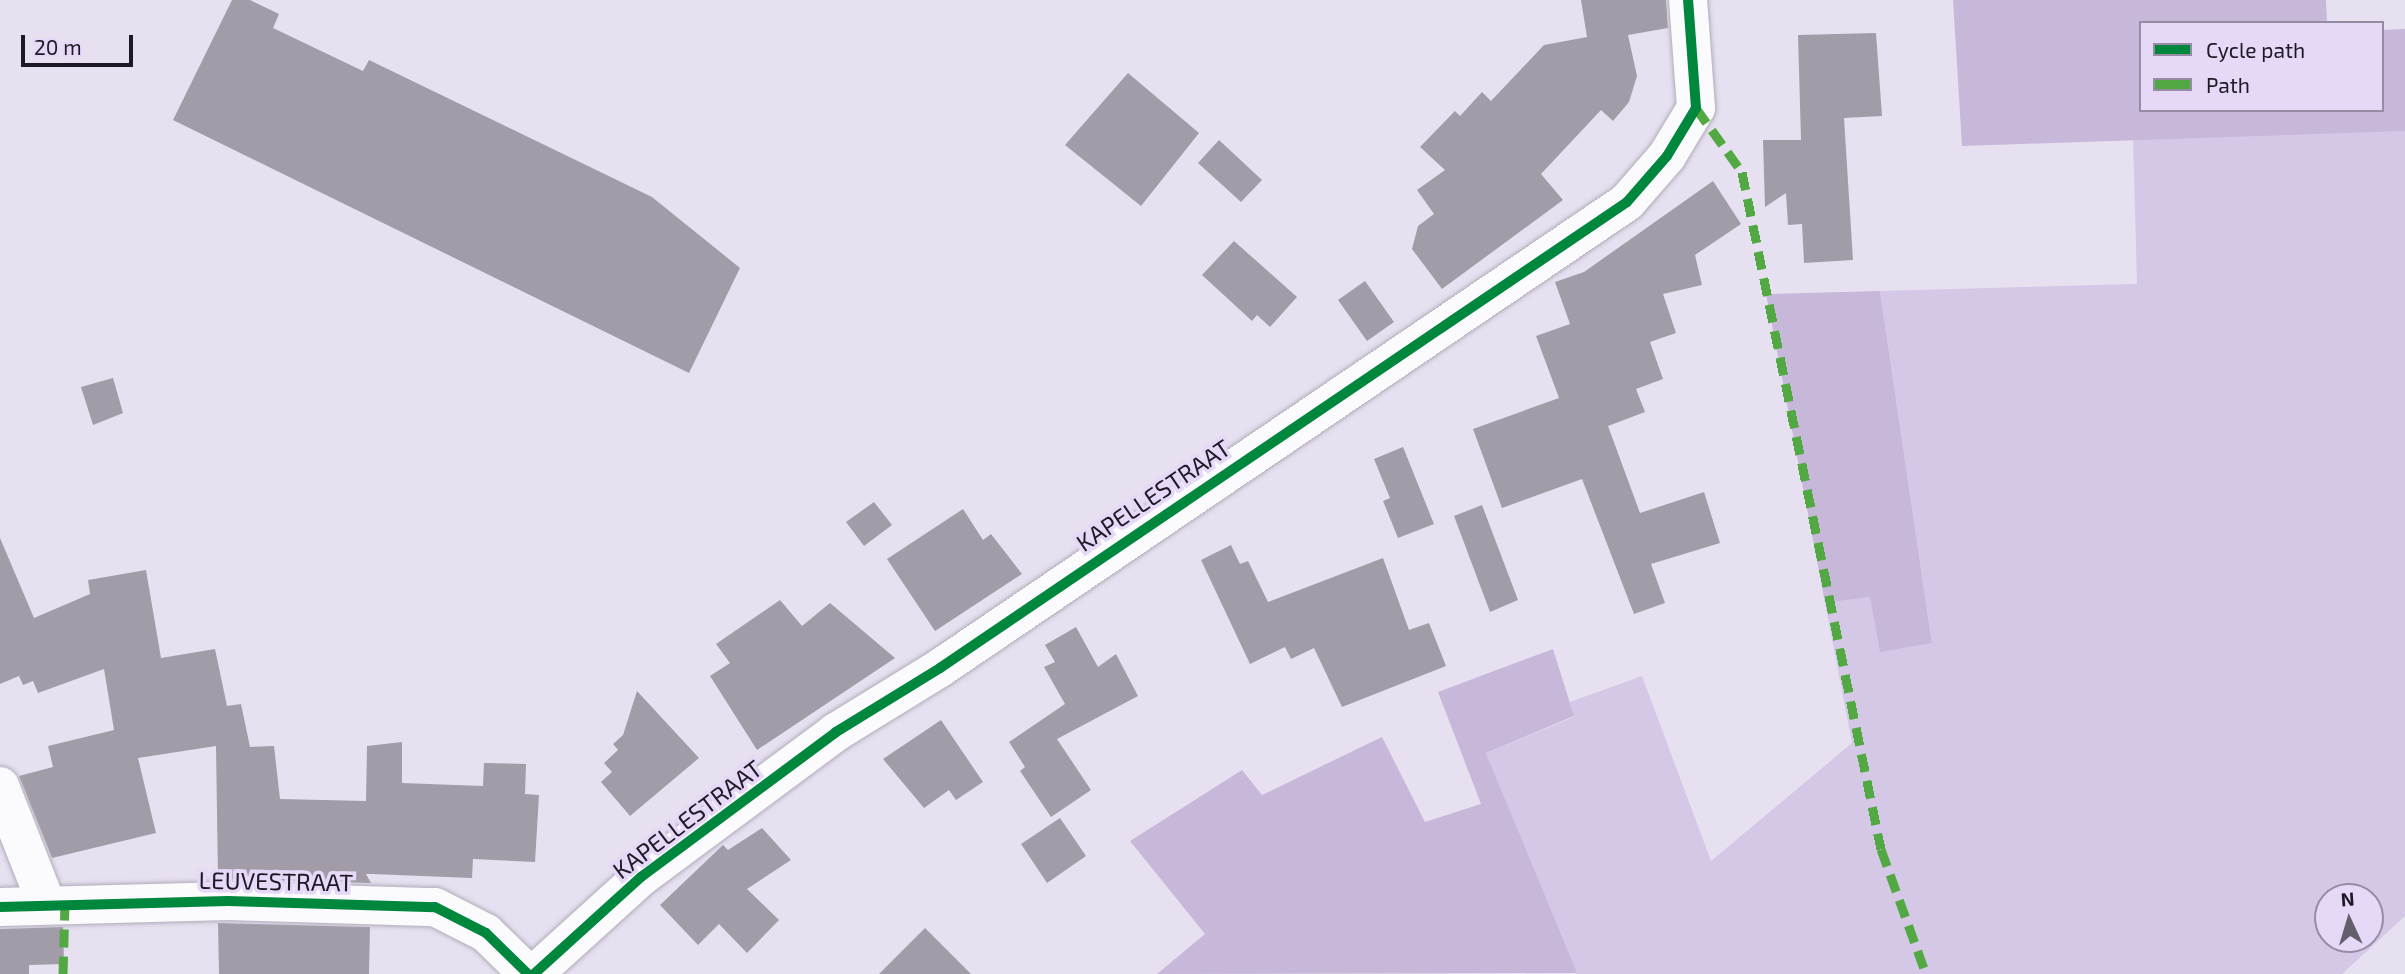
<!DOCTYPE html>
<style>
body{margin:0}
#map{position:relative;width:2405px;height:974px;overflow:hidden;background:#e7e0f1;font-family:"Exo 2",sans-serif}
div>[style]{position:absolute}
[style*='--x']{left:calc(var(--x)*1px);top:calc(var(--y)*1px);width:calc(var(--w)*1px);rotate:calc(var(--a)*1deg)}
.green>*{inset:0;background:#d5c8e7}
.forest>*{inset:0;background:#c7b8d9}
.building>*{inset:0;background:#a29ca9}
.roads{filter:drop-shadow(0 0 2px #b1acb8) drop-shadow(0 0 2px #b1acb8)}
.minor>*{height:38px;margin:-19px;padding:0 19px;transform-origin:19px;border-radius:19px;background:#fbfafd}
.quiet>*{height:9px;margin-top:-4.5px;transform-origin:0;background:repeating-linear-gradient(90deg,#52a944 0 18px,transparent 0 27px)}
.cycleway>*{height:10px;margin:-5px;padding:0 5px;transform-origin:5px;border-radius:5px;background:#00873e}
span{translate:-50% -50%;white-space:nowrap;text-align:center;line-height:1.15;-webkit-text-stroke:7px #e6d9f8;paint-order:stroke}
.street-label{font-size:24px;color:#1e1924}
.legend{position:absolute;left:2139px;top:21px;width:245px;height:91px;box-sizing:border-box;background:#e6d9f8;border:2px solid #968ca3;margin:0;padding:9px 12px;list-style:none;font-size:21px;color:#1e1924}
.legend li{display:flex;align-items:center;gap:14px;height:35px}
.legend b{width:35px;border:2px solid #968ca3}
.north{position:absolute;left:2314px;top:883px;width:70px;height:70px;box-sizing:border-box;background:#e6d9f8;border:2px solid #968ca3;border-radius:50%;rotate:356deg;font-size:19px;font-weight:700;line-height:28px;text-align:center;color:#1e1924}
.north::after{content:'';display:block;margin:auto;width:24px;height:32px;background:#645f6c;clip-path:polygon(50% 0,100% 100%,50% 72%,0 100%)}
.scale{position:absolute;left:21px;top:35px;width:112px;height:32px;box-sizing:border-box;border:4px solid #1e1924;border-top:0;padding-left:9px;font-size:21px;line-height:24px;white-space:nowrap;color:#1e1924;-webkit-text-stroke:5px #e6d9f8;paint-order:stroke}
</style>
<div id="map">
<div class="green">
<div style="clip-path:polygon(evenodd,2405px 131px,2405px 916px,2342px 974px,1576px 974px,1486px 753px,1574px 717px,1570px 702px,1642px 676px,1711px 861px,1852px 743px,1825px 603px,1870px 597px,1932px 642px,1880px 291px,2137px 284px,2133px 138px,2405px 131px,2328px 897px,2370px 897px,2370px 939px,2328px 939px,2328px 897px)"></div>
</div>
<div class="forest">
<div style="clip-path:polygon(1953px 0,2326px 0,2327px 23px,2141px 23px,2141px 110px,2382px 110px,2382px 30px,2405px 29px,2405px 131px,1962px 146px)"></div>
<div style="clip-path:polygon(1880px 291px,1932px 643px,1880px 652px,1870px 597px,1825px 603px,1766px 294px)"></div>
<div style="clip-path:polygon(1553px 649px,1574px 716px,1486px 753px,1577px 973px,1157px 974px,1205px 934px,1130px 841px,1242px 770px,1262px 795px,1382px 737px,1425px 822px,1481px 804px,1438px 692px)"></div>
</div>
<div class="building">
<div style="clip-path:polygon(232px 0,250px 0,279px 14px,273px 28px,363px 71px,369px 60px,652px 197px,740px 268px,689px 373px,173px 120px)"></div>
<div style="clip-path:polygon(1581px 0,1666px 0,1668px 28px,1628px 35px,1637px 76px,1629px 102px,1613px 121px,1601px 110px,1541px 174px,1563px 200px,1442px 289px,1412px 249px,1418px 226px,1434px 214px,1417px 190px,1445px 170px,1420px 147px,1455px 111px,1460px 116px,1482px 92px,1491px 101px,1544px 45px,1587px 37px)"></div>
<div style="clip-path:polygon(1876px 33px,1882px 116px,1844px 118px,1853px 260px,1804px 263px,1802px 224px,1788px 225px,1786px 193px,1765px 207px,1763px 140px,1801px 140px,1798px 35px)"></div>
<div style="clip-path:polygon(1128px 73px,1199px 133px,1141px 206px,1065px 145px)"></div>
<div style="clip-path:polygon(1219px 140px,1262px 180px,1241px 202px,1198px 163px)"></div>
<div style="clip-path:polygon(1713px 181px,1741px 224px,1695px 255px,1702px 285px,1663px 294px,1676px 333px,1650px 342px,1663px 379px,1636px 389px,1645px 412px,1608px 426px,1640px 513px,1704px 492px,1720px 543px,1651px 564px,1665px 603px,1634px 614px,1582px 479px,1502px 508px,1473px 429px,1559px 398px,1536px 336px,1570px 324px,1555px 282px,1584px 272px)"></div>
<div style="clip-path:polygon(1234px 241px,1297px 297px,1270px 327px,1257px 315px,1252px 321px,1202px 275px)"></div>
<div style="clip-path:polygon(1365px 281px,1394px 322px,1367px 341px,1338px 300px)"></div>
<div style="clip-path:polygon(113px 378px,123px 413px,93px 425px,81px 387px)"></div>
<div style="clip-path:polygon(1403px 447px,1434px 524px,1398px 538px,1383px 501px,1390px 498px,1374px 459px)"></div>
<div style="clip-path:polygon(874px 502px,892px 525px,864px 546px,846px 522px)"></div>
<div style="clip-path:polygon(1482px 505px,1518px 600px,1490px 612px,1454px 516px)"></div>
<div style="clip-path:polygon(963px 509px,983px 540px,991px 534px,1022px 574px,935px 631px,887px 559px)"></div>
<div style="clip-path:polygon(0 538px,34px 618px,90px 594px,88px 580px,146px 570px,161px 658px,215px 649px,227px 706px,241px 704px,250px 747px,274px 746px,280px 799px,366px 801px,367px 746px,402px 742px,402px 783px,483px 786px,484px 763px,526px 764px,525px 794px,539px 795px,535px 862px,473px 859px,472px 878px,372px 874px,366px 874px,371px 883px,218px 879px,216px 746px,138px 758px,156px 833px,52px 858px,19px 776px,53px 767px,48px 746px,114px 730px,104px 669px,38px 693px,33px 681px,23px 685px,19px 676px,0 684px)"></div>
<div style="clip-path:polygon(1231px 545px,1240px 564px,1248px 561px,1268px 602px,1383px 558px,1409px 630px,1429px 623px,1446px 666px,1342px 707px,1314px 648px,1291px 659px,1285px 647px,1250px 664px,1201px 560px)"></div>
<div style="clip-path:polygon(780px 600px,802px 626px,830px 603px,895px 658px,757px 750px,710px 676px,730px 663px,716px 644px)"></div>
<div style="clip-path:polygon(1076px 627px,1098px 667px,1116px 654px,1138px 696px,1057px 739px,1091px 790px,1051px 817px,1020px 771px,1025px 767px,1009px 742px,1065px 704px,1044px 667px,1055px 662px,1045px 645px)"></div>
<div style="clip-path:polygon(637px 691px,699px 758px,630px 816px,601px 782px,612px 772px,604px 763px,618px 750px,613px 744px,623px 735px)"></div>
<div style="clip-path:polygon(941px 720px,983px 782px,956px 800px,949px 790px,924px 808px,883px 759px)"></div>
<div style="clip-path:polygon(1060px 818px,1086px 856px,1047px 883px,1021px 844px)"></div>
<div style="clip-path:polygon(762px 828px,791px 860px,747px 889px,779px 920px,747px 953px,719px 924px,698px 945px,660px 905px,723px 845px,728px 850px)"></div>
<div style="clip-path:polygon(218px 923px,370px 927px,369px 974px,219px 974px)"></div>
<div style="clip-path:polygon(63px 927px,64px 964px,29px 965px,29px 974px,0 974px,0 929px)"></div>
<div style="clip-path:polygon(925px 928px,971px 974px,879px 974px)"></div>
</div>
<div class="roads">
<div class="minor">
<div style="--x:0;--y:786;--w:126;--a:68.5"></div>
<div style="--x:0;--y:907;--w:228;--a:-1.5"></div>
<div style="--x:228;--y:901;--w:207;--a:1.7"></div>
<div style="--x:435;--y:907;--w:57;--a:27"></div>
<div style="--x:486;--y:933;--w:59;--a:44.3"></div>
<div style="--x:534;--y:974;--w:144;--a:-42.2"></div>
<div style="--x:641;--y:877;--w:243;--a:-36.6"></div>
<div style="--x:836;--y:732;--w:122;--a:-31.6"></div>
<div style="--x:940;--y:668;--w:830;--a:-34.15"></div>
<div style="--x:1627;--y:202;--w:61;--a:-49"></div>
<div style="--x:1667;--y:156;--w:56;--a:-58.9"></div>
<div style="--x:1696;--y:108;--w:108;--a:-94.2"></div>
</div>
</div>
<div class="quiet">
<div style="--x:1696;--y:108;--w:79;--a:54.3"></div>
<div style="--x:1742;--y:172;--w:691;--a:78.4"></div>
<div style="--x:1881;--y:849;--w:133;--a:70.2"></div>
<div style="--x:63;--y:974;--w:72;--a:-88.4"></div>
</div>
<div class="cycleway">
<div style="--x:0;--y:907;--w:228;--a:-1.5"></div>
<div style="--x:228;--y:901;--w:207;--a:1.7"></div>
<div style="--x:435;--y:907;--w:57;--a:27"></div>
<div style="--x:486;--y:933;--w:59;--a:44.3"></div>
<div style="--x:534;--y:974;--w:144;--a:-42.2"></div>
<div style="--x:641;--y:877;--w:243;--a:-36.6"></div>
<div style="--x:836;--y:732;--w:122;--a:-31.6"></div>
<div style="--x:940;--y:668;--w:830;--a:-34.15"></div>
<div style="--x:1627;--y:202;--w:61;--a:-49"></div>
<div style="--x:1667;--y:156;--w:56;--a:-58.9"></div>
<div style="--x:1696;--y:108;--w:108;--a:-94.2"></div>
</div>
<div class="street-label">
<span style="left:1153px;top:495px;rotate:-34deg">KAPELLESTRAAT</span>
<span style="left:687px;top:819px;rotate:-37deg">KAPELLESTRAAT</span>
<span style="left:276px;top:881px;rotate:1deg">LEUVESTRAAT</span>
</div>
<ul class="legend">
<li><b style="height:9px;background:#00873e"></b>Cycle path</li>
<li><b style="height:9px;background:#52a944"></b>Path</li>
</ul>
<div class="north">N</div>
<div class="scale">20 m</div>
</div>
